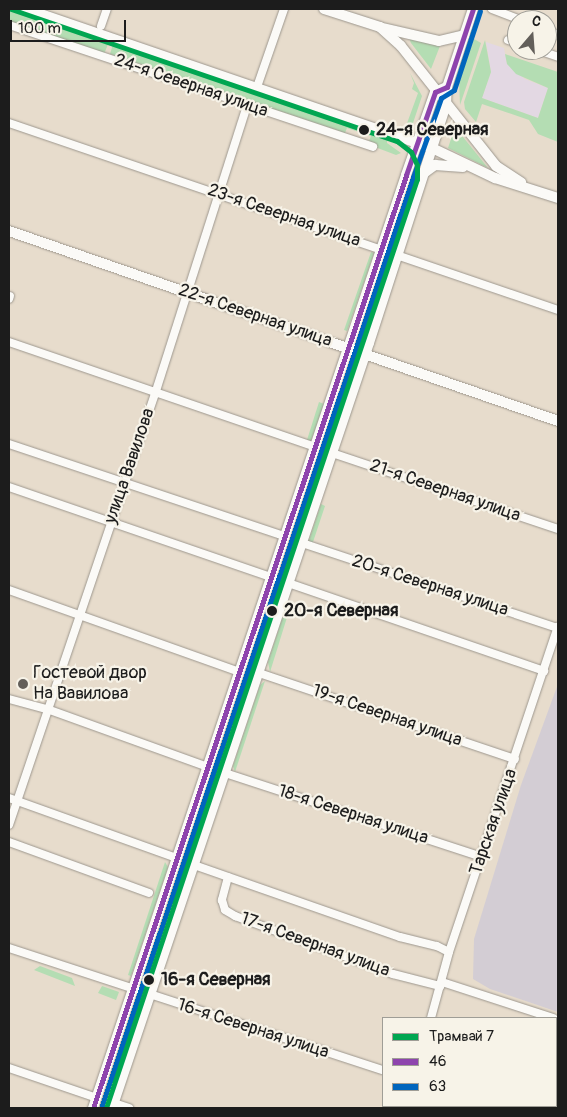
<!DOCTYPE html>
<meta charset="utf-8">
<style>
body{margin:0}
#map{position:relative;width:567px;height:1117px;overflow:hidden;background:#e7dccc;font-family:Pangolin,sans-serif}
div>[style]{position:absolute}
[style*='--x']{left:calc(var(--x)*1px);top:calc(var(--y)*1px);width:calc(var(--w)*1px);rotate:calc(var(--a)*1deg)}
.built>*{inset:0;background:#e3d8e3}
.industrial>*{inset:0;background:#d3cdd4}
.green>*{inset:0;background:#b4ddb3}
.roads{filter:drop-shadow(0 0 1px #9d978e) drop-shadow(0 0 1px #9d978e)}
.minor>*{height:8px;margin:-4px;padding:0 4px;transform-origin:4px;border-radius:4px;background:#fbfaf7}
.major>*{height:10px;margin:-5px;padding:0 5px;transform-origin:5px;border-radius:5px;background:#fbfaf7}
.bus-1>*{height:5px;margin:-2.5px;padding:0 2.5px;transform-origin:2.5px;border-radius:2.5px;background:#8e44ad}
.bus-2>*{height:5px;margin:-2.5px;padding:0 2.5px;transform-origin:2.5px;border-radius:2.5px;background:#0065bd}
.tram-1>*{height:5px;margin:-2.5px;padding:0 2.5px;transform-origin:2.5px;border-radius:2.5px;background:#00a651}
.dots>*{width:14px;height:14px;translate:-50% -50%;box-sizing:border-box;border:2px solid #f7f3e8;border-radius:50%}
span{translate:-50% -50%;white-space:nowrap;text-align:center;line-height:1.15;-webkit-text-stroke:4.5px #f7f3e8;paint-order:stroke}
.street-label{font-size:18px;color:#1c1c1c}
.stop-label{font-size:18px;color:#1c1c1c;font-weight:700}
.left{translate:0 -50%;text-align:left}
.poi-label{font-size:18px;color:#1c1c1c}
.frame{position:absolute;inset:0;border:10px solid #1c1c1c;pointer-events:none}
.legend{position:absolute;left:382px;top:1017px;width:175px;height:90px;box-sizing:border-box;background:#f7f3e8;border:1px solid #9f9d96;margin:0;padding:6px 9px;list-style:none;font-size:15px;color:#1c1c1c}
.legend li{display:flex;align-items:center;gap:10px;height:25px}
.legend b{width:25px;border:1px solid #9f9d96}
.north{position:absolute;left:507px;top:10px;width:50px;height:50px;box-sizing:border-box;background:#f7f3e8;border:1px solid #9f9d96;border-radius:50%;rotate:18deg;font-size:14px;font-weight:700;line-height:20px;text-align:center;color:#1c1c1c}
.north::after{content:'';display:block;margin:auto;width:18px;height:22px;background:#635f5a;clip-path:polygon(50% 0,100% 100%,50% 72%,0 100%)}
.scale{position:absolute;left:10px;top:20px;width:116px;height:22px;box-sizing:border-box;border:2px solid #1c1c1c;border-top:0;padding-left:6px;font-size:15px;line-height:18px;white-space:nowrap;color:#1c1c1c;-webkit-text-stroke:4px #f7f3e8;paint-order:stroke}
</style>
<div id="map">
<div class="built">
<div style="clip-path:polygon(486px 42px,504px 48px,507px 64px,525px 79px,548px 88px,538px 118px,482px 98px,491px 72px)"></div>
</div>
<div class="industrial">
<div style="clip-path:polygon(558px 684px,558px 1012px,490px 989px,473px 979px,474px 939px,521px 785px)"></div>
</div>
<div class="green">
<div style="clip-path:polygon(9px 9px,109px 42px,104px 54px,9px 23px)"></div>
<div style="clip-path:polygon(409px 38px,440px 46px,431px 69px,411px 43px)"></div>
<div style="clip-path:polygon(474px 39px,481px 43px,460px 105px,459px 80px)"></div>
<div style="clip-path:polygon(485px 40px,491px 72px,482px 98px,538px 118px,548px 88px,516px 74px,507px 64px,505px 54px,558px 72px,558px 142px,538px 134px,529px 120px,482px 104px,476px 122px,465px 109px,464px 102px)"></div>
<div style="clip-path:polygon(114px 41px,387px 135px,387px 143px,401px 153px,396px 155px,375px 147px,377px 144px,369px 141px,371px 136px,347px 128px,345px 133px,110px 54px)"></div>
<div style="clip-path:polygon(410px 73px,422px 96px,411px 129px,406px 126px,418px 93px,412px 89px,414px 83px)"></div>
<div style="clip-path:polygon(455px 127px,488px 168px,448px 148px)"></div>
<div style="clip-path:polygon(371px 252px,374px 253px,347px 331px,344px 330px)"></div>
<div style="clip-path:polygon(319px 402px,324px 404px,311px 441px,307px 440px)"></div>
<div style="clip-path:polygon(321px 504px,325px 506px,312px 545px,308px 543px)"></div>
<div style="clip-path:polygon(285px 610px,289px 611px,270px 672px,268px 662px)"></div>
<div style="clip-path:polygon(265px 681px,235px 772px,233px 766px,260px 685px)"></div>
<div style="clip-path:polygon(165px 862px,168px 867px,131px 976px,128px 975px)"></div>
<div style="clip-path:polygon(40px 966px,72px 978px,75px 986px,34px 970px)"></div>
<div style="clip-path:polygon(102px 986px,119px 992px,116px 1000px,98px 993px)"></div>
</div>
<div class="roads">
<div class="minor">
<div style="--x:492;--y:9;--w:30;--a:21"></div>
<div style="--x:9;--y:25;--w:384;--a:18.5"></div>
<div style="--x:101;--y:26;--w:18;--a:-71"></div>
<div style="--x:547;--y:31;--w:12;--a:20"></div>
<div style="--x:508;--y:40;--w:9;--a:18"></div>
<div style="--x:538;--y:50;--w:21;--a:19"></div>
<div style="--x:257;--y:87;--w:83;--a:-70.9"></div>
<div style="--x:9;--y:123;--w:580;--a:18.81"></div>
<div style="--x:9;--y:299;--w:3;--a:-72"></div>
<div style="--x:9;--y:342;--w:324;--a:18.9"></div>
<div style="--x:9;--y:444;--w:290;--a:18.5"></div>
<div style="--x:332;--y:453;--w:238;--a:18.6"></div>
<div style="--x:9;--y:487;--w:566;--a:18.98"></div>
<div style="--x:302;--y:543;--w:270;--a:18.4"></div>
<div style="--x:9;--y:590;--w:244;--a:19.6"></div>
<div style="--x:259;--y:673;--w:270;--a:18.6"></div>
<div style="--x:9;--y:699;--w:39;--a:15"></div>
<div style="--x:47;--y:709;--w:171;--a:19.8"></div>
<div style="--x:225;--y:773;--w:270;--a:18.1"></div>
<div style="--x:9;--y:798;--w:178;--a:19.7"></div>
<div style="--x:9;--y:825;--w:455;--a:-71.3"></div>
<div style="--x:155;--y:394;--w:303;--a:-72.3"></div>
<div style="--x:9;--y:842;--w:149;--a:20"></div>
<div style="--x:194;--y:865;--w:218;--a:19.3"></div>
<div style="--x:400;--y:937;--w:38;--a:14"></div>
<div style="--x:437;--y:946;--w:13;--a:27"></div>
<div style="--x:228;--y:877;--w:24;--a:105"></div>
<div style="--x:222;--y:900;--w:10;--a:73"></div>
<div style="--x:225;--y:910;--w:12;--a:31"></div>
<div style="--x:235;--y:916;--w:168;--a:20.2"></div>
<div style="--x:393;--y:974;--w:49;--a:14.3"></div>
<div style="--x:9;--y:948;--w:393;--a:18.1"></div>
<div style="--x:442;--y:982;--w:117;--a:18"></div>
<div style="--x:431;--y:1018;--w:68;--a:-74.7"></div>
<div style="--x:449;--y:952;--w:343;--a:-71.5"></div>
<div style="--x:9;--y:1068;--w:93;--a:18.8"></div>
<div style="--x:114;--y:1103;--w:16;--a:18"></div>
<div style="--x:481;--y:1106;--w:7;--a:16"></div>
<div style="--x:398;--y:1108;--w:2;--a:-63"></div>
</div>
<div class="major">
<div style="--x:26;--y:9;--w:429;--a:18.9"></div>
<div style="--x:432;--y:148;--w:70;--a:25.5"></div>
<div style="--x:495;--y:178;--w:66;--a:17.6"></div>
<div style="--x:324;--y:9;--w:59;--a:17.8"></div>
<div style="--x:380;--y:27;--w:28;--a:42"></div>
<div style="--x:401;--y:46;--w:153;--a:51.6"></div>
<div style="--x:496;--y:166;--w:30;--a:33"></div>
<div style="--x:383;--y:28;--w:57;--a:13.1"></div>
<div style="--x:439;--y:41;--w:26;--a:-13"></div>
<div style="--x:424;--y:173;--w:14;--a:-36"></div>
<div style="--x:435;--y:165;--w:28;--a:4"></div>
<div style="--x:9;--y:231;--w:581;--a:19.09"></div>
<div style="--x:93;--y:1108;--w:984;--a:-71.45"></div>
<div style="--x:406;--y:175;--w:88;--a:-70.7"></div>
<div style="--x:435;--y:92;--w:13;--a:-23"></div>
<div style="--x:112;--y:1108;--w:807;--a:-71.43"></div>
<div style="--x:369;--y:343;--w:251;--a:-72.1"></div>
<div style="--x:446;--y:104;--w:17;--a:-87"></div>
<div style="--x:447;--y:87;--w:82;--a:-71.6"></div>
</div>
</div>
<div class="bus-1">
<div style="--x:93;--y:1108;--w:984;--a:-71.45"></div>
<div style="--x:406;--y:175;--w:88;--a:-70.7"></div>
<div style="--x:435;--y:92;--w:13;--a:-23"></div>
<div style="--x:447;--y:87;--w:82;--a:-71.6"></div>
</div>
<div class="bus-2">
<div style="--x:101;--y:1108;--w:982;--a:-71.47"></div>
<div style="--x:413;--y:177;--w:84;--a:-70.5"></div>
<div style="--x:441;--y:98;--w:15;--a:-32"></div>
<div style="--x:454;--y:90;--w:83;--a:-71.8"></div>
</div>
<div class="tram-1">
<div style="--x:11;--y:9;--w:408;--a:18.9"></div>
<div style="--x:397;--y:141;--w:18;--a:38"></div>
<div style="--x:411;--y:152;--w:14;--a:65"></div>
<div style="--x:417;--y:165;--w:14;--a:90"></div>
<div style="--x:417;--y:179;--w:980;--a:108.51"></div>
</div>
<div class="dots">
<div style="left:364px;top:130px;background:#1c1c1c"></div>
<div style="left:272px;top:611px;background:#1c1c1c"></div>
<div style="left:23px;top:684px;background:#635f5a"></div>
<div style="left:149px;top:980px;background:#1c1c1c"></div>
</div>
<div class="street-label">
<span style="left:191px;top:86px;rotate:19deg">24-я Северная улица</span>
<span style="left:284px;top:216px;rotate:19deg">23-я Северная улица</span>
<span style="left:255px;top:316px;rotate:19deg">22-я Северная улица</span>
<span style="left:130px;top:466px;rotate:-71deg">улица Вавилова</span>
<span style="left:445px;top:491px;rotate:19deg">21-я Северная улица</span>
<span style="left:430px;top:586px;rotate:18deg">20-я Северная улица</span>
<span style="left:387px;top:716px;rotate:19deg">19-я Северная улица</span>
<span style="left:353px;top:815px;rotate:18deg">18-я Северная улица</span>
<span style="left:494px;top:822px;rotate:-71deg">Тарская улица</span>
<span style="left:315px;top:945px;rotate:20deg">17-я Северная улица</span>
<span style="left:253px;top:1029px;rotate:18deg">16-я Северная улица</span>
</div>
<div class="stop-label">
<span class="left" style="left:376px;top:130px">24-я Северная</span>
<span class="left" style="left:284px;top:611px">20-я Северная</span>
<span class="left" style="left:161px;top:980px">16-я Северная</span>
</div>
<div class="poi-label">
<span class="left" style="left:33px;top:684px">Гостевой двор<br>На Вавилова</span>
</div>
<div class="frame"></div>
<ul class="legend">
<li><b style="height:6px;background:#00a651"></b>Трамвай 7</li>
<li><b style="height:6px;background:#8e44ad"></b>46</li>
<li><b style="height:6px;background:#0065bd"></b>63</li>
</ul>
<div class="north">С</div>
<div class="scale">100 m</div>
</div>
